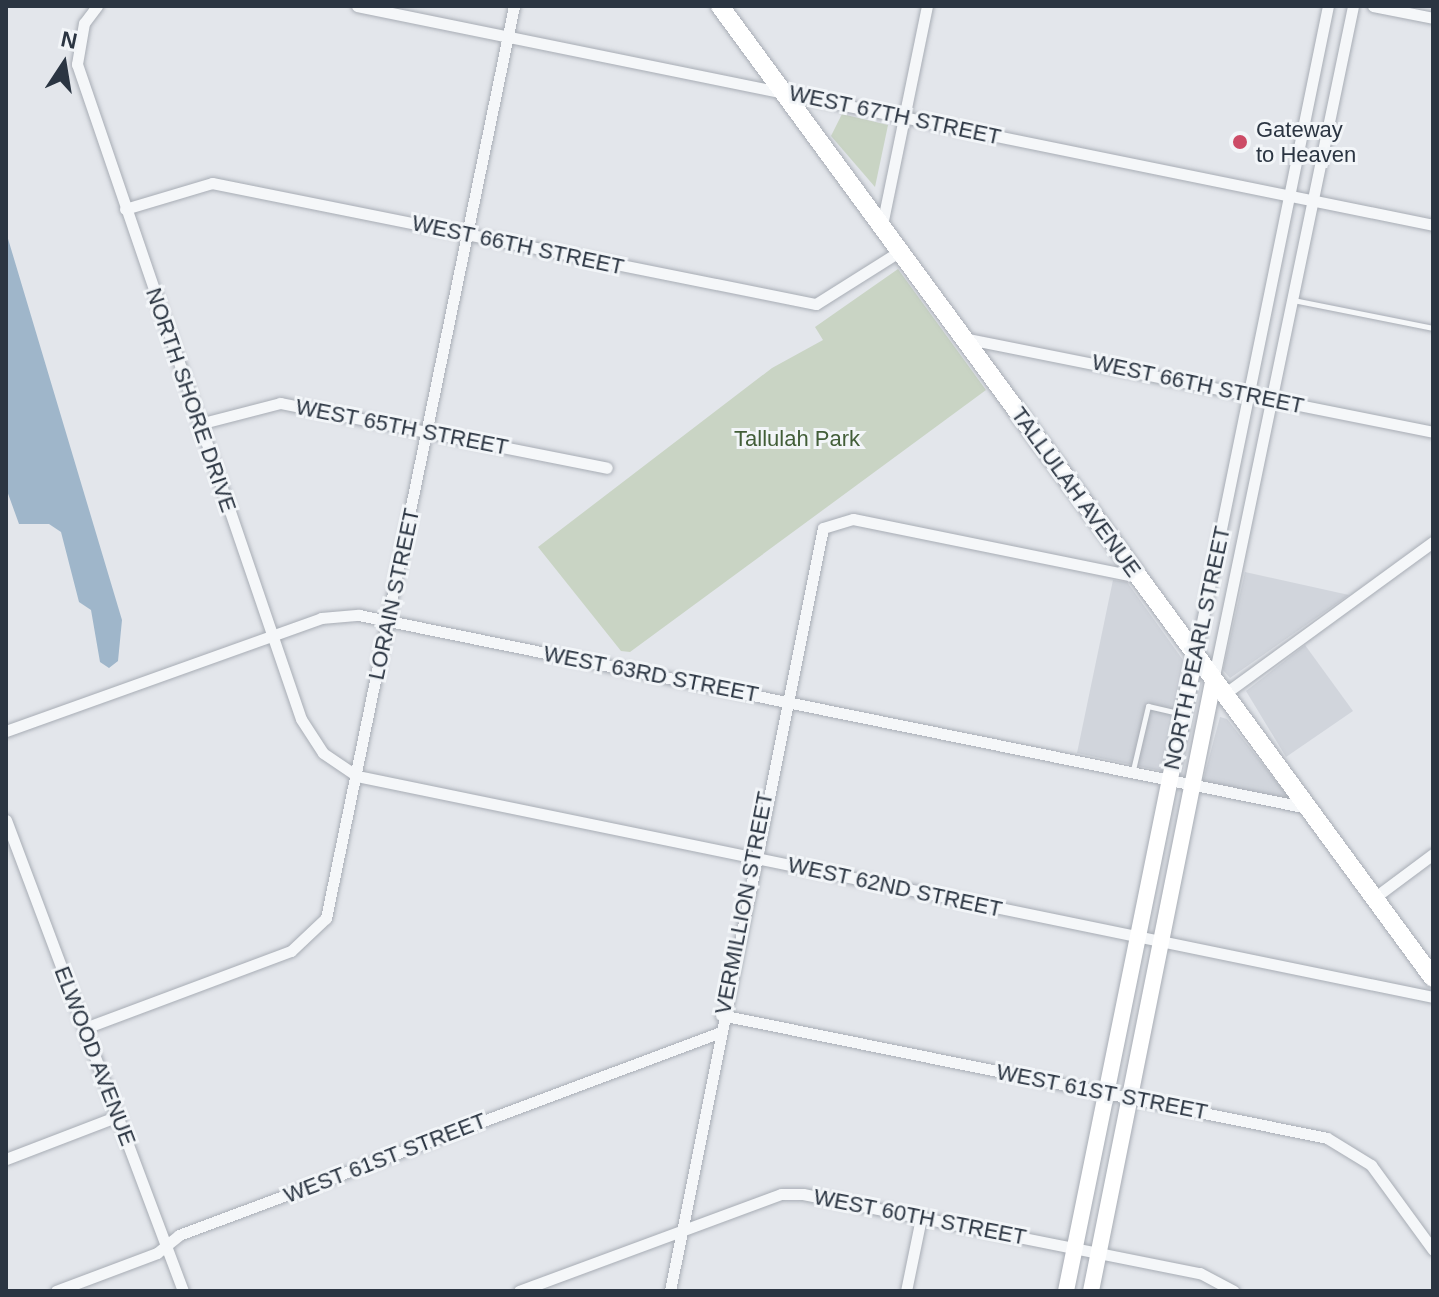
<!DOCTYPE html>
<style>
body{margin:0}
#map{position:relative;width:1439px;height:1297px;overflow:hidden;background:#e3e6eb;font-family:Arial,sans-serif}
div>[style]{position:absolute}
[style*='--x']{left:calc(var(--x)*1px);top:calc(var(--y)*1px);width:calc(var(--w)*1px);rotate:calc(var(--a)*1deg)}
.built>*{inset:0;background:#d1d5dc}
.green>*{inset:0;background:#c9d4c4}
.water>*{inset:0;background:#9fb6ca}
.roads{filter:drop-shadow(0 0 2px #a8adb5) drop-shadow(0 0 2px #a8adb5)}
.lane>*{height:5px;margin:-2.5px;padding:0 2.5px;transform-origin:2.5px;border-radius:2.5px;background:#f5f7f9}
.street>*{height:11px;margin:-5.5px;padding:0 5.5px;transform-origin:5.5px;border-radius:5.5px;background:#f5f7f9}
.secondary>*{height:16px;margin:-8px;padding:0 8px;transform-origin:8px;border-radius:8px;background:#fff}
.primary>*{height:18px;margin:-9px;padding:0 9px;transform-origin:9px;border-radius:9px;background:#fff}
.dots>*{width:22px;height:22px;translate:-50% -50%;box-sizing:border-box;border:4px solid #f2f5f8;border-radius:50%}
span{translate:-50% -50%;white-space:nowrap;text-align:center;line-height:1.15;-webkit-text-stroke:6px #f2f5f8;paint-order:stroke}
.street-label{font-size:22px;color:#2b3542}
.poi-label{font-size:22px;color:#2b3542}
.left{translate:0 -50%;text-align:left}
.park-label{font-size:22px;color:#425e38}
.frame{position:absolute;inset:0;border:8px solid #2b3542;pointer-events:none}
.north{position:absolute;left:24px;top:24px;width:80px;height:80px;-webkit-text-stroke:6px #f2f5f8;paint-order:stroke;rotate:12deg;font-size:22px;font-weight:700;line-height:32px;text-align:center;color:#2b3542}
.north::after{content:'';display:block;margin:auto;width:28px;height:36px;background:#2b3542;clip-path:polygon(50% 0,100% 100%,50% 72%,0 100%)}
</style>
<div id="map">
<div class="built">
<div style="clip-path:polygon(1245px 572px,1349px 595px,1230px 678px,1223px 670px)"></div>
<div style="clip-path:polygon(1113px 580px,1127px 582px,1183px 660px,1162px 771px,1077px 753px)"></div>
<div style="clip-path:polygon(1305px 645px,1353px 711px,1286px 757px,1246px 691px)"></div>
<div style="clip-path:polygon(1220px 717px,1227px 719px,1302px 814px,1200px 792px)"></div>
</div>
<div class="green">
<div style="clip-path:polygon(842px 114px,888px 125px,875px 187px,831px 136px)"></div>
<div style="clip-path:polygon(898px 269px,986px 390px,630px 652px,621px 651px,538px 547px,772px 368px,823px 340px,815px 327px)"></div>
</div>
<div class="water">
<div style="clip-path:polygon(6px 232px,122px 620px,118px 661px,109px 668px,100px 662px,91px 610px,79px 602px,61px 532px,49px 524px,19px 524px,6px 488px)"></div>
</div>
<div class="roads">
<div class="lane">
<div style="--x:1293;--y:300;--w:143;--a:11.3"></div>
<div style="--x:1133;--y:770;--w:66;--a:-76.8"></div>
<div style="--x:1148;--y:706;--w:32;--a:13"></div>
</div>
<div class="street">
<div style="--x:97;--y:6;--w:21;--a:127"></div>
<div style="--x:84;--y:23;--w:42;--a:99.7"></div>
<div style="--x:77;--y:64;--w:692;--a:71.12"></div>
<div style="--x:301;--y:719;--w:40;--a:57.1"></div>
<div style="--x:323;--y:753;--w:41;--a:34.1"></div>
<div style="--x:357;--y:776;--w:1098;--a:11.61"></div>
<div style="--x:357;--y:6;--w:1098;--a:11.5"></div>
<div style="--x:1373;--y:6;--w:61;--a:11.3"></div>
<div style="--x:125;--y:209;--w:91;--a:-16.6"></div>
<div style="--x:212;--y:183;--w:616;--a:11.33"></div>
<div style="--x:816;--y:304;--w:99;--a:-32.2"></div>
<div style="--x:882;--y:225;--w:224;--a:-78.4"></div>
<div style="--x:963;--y:338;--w:479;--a:11.3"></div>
<div style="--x:199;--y:424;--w:84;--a:-14.5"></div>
<div style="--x:280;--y:403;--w:333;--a:11.2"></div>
<div style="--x:1195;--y:656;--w:663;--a:-78.44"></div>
<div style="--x:1213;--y:681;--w:689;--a:-78.28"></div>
<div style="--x:1223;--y:695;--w:260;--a:-36.1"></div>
<div style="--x:6;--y:731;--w:335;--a:-19.7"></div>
<div style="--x:321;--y:618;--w:38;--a:-5"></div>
<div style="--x:359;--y:615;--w:968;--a:11.5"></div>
<div style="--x:6;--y:820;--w:503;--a:69.4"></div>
<div style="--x:1374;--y:898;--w:74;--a:-36.7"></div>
<div style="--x:721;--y:1015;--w:618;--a:11.47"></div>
<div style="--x:1327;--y:1138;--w:52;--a:31.5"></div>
<div style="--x:1371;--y:1165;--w:105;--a:53.9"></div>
<div style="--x:85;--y:1028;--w:220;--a:-20.5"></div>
<div style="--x:291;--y:951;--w:48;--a:-43.3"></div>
<div style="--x:326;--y:918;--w:931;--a:-78.35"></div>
<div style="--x:6;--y:1159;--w:120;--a:-21"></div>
<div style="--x:56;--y:1291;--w:108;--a:-20.6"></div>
<div style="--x:157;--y:1253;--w:28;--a:-39"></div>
<div style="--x:179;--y:1235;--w:576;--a:-20.54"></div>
<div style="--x:519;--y:1291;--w:279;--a:-20.3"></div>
<div style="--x:781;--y:1194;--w:22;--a:0"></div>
<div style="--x:803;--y:1194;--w:405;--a:11.3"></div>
<div style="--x:1200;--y:1273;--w:38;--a:28"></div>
<div style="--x:670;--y:1291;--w:778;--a:-78.66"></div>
<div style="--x:823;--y:528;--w:31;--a:-17"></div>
<div style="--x:853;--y:519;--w:292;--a:11.5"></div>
<div style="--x:906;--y:1291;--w:75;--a:-78.4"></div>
</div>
<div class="secondary">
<div style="--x:1066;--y:1291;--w:648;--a:-78.52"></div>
<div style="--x:1091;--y:1291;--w:621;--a:-78.67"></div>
</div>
<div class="primary">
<div style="--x:720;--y:6;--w:1205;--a:53.74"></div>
</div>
</div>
<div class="dots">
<div style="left:1240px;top:142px;background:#cc4b66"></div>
</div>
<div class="street-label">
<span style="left:895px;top:115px;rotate:12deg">WEST 67TH STREET</span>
<span style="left:518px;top:245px;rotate:12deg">WEST 66TH STREET</span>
<span style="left:1198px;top:384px;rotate:12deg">WEST 66TH STREET</span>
<span style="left:191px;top:400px;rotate:71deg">NORTH SHORE DRIVE</span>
<span style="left:402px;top:427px;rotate:11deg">WEST 65TH STREET</span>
<span style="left:1076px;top:492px;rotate:54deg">TALLULAH AVENUE</span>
<span style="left:394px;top:594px;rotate:-78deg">LORAIN STREET</span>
<span style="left:1197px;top:648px;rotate:-78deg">NORTH PEARL STREET</span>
<span style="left:651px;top:674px;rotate:11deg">WEST 63RD STREET</span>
<span style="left:895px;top:887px;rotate:12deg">WEST 62ND STREET</span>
<span style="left:744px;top:903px;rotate:-79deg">VERMILLION STREET</span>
<span style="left:95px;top:1056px;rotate:69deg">ELWOOD AVENUE</span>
<span style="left:1102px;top:1092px;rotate:11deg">WEST 61ST STREET</span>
<span style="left:385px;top:1158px;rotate:-21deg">WEST 61ST STREET</span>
<span style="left:920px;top:1217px;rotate:11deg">WEST 60TH STREET</span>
</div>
<div class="poi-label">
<span class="left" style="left:1256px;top:142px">Gateway<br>to Heaven</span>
</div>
<div class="park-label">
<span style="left:797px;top:439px">Tallulah Park</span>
</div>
<div class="frame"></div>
<div class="north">N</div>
</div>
